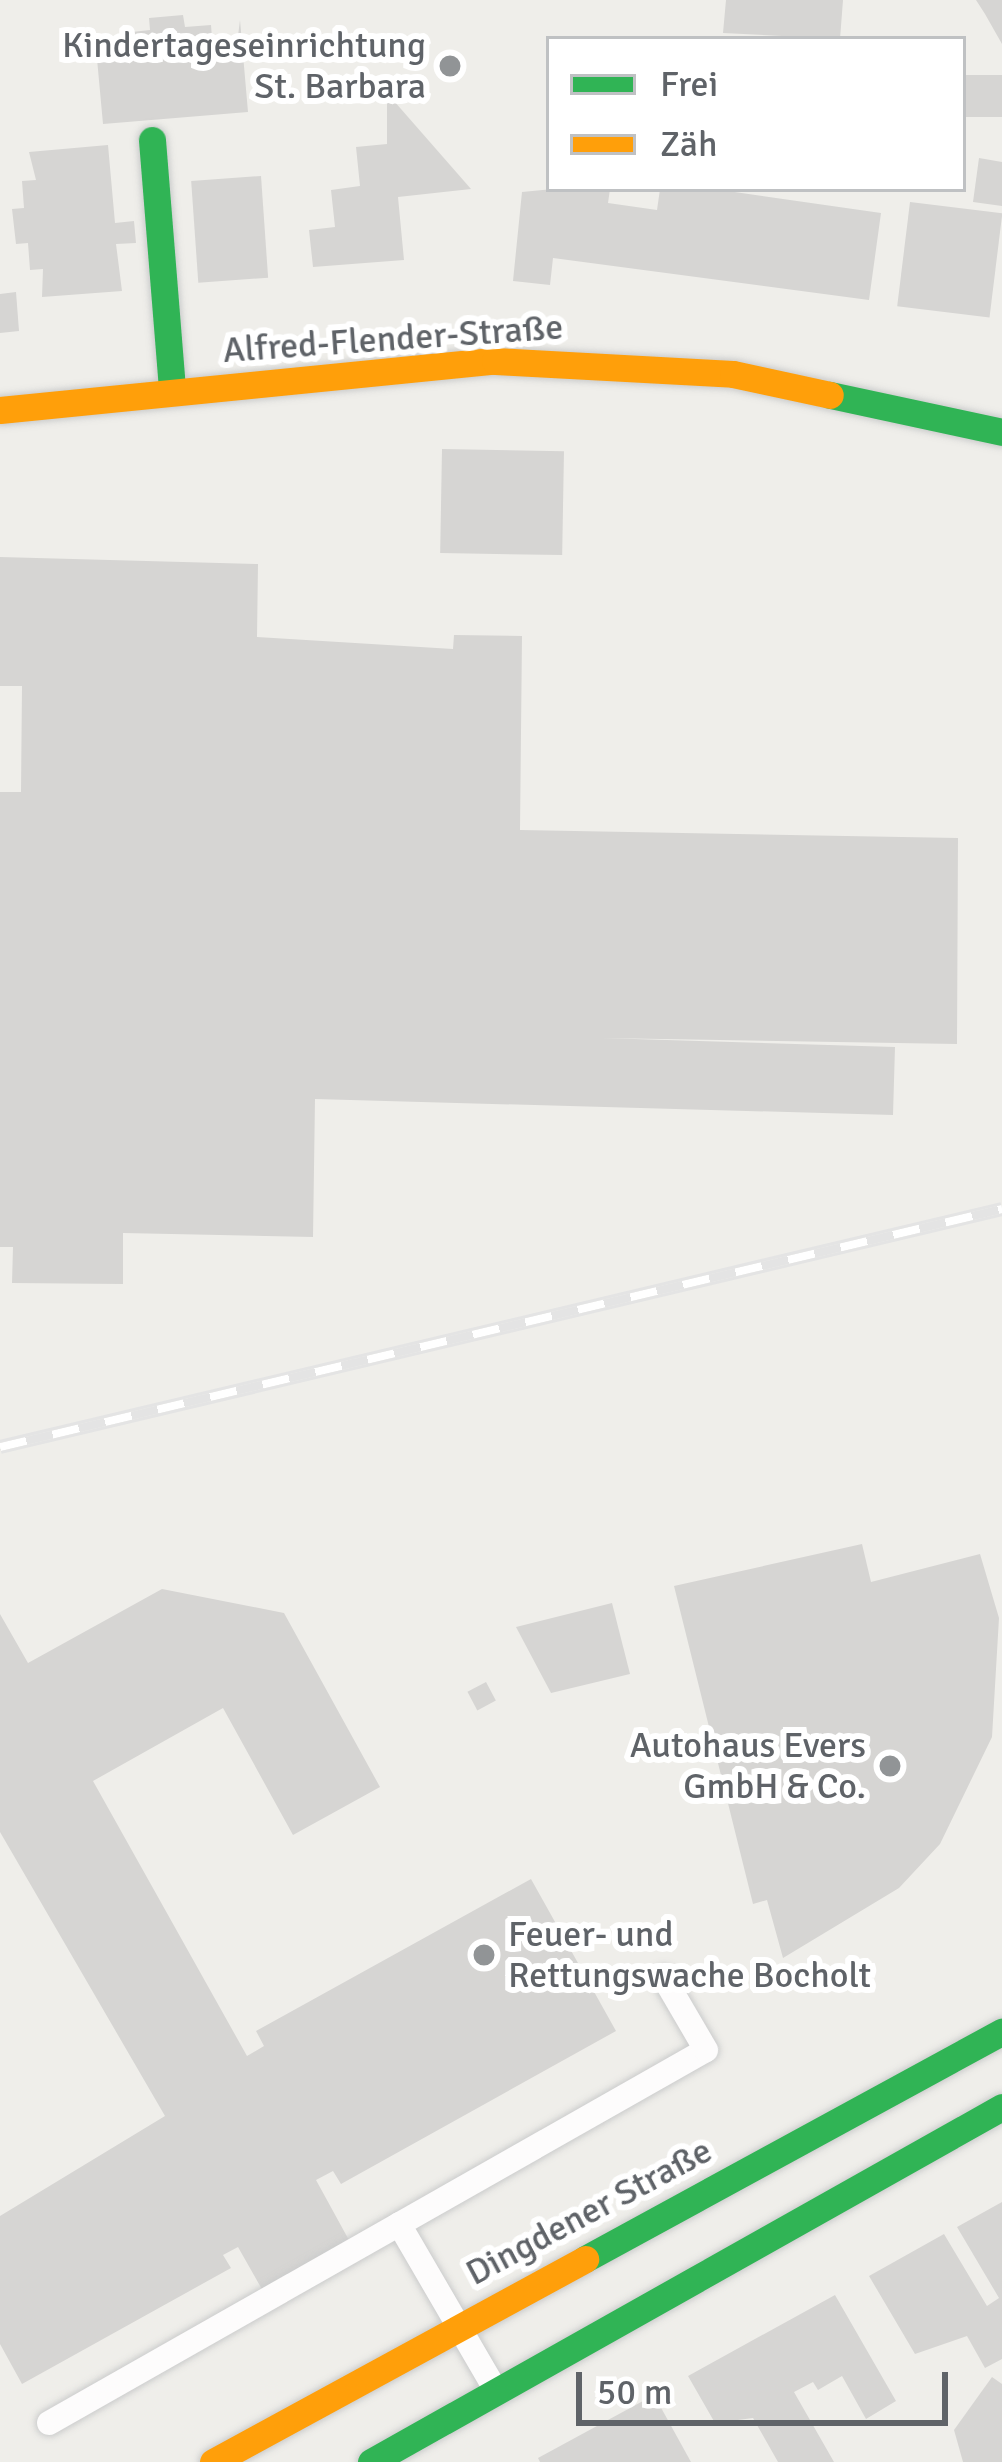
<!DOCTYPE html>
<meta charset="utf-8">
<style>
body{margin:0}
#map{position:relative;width:1002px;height:2462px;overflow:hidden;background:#efeeea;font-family:Signika,sans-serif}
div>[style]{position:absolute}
.building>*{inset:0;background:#d6d5d3;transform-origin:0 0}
.roads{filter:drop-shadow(0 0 3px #cbcccc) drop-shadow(0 0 3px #cbcccc)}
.lane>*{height:24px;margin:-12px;padding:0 12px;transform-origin:12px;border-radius:12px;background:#fdfcfc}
.fast>*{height:27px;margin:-13.5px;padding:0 13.5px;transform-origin:13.5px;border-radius:13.5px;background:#30b455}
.slow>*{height:27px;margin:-13.5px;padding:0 13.5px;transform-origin:13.5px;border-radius:13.5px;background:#ff9f0a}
.rail>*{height:14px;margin-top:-7px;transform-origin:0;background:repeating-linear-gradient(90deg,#fff 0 27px,#e4e4e4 0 54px);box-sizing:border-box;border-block:3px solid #e4e4e4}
.dots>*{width:33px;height:33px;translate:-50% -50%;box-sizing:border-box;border:6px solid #fff;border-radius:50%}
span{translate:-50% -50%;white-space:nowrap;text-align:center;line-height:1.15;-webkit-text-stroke:12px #fff;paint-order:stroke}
.poi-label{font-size:36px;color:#5f6368}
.right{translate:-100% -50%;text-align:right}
.left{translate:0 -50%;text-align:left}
.street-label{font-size:36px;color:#5f6368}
.legend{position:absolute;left:546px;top:36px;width:420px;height:156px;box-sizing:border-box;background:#fff;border:3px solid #bfc1c3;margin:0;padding:15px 21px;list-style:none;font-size:36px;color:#5f6368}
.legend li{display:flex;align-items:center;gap:24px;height:60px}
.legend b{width:60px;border:3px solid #bfc1c3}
.scale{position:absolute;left:576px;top:2372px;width:372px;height:54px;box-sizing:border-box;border:6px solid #5f6368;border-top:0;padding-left:15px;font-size:36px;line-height:42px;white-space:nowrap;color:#5f6368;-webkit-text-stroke:9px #fff;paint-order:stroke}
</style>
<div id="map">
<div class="building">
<div style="clip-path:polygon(726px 0,843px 0,840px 39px,723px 33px)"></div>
<div style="clip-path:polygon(976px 0,1002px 0,1002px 44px,985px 14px)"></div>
<div style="clip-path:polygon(183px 15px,185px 27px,211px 25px,212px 38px,238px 36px,240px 20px,248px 112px,103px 124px,96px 48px,125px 46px,123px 33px,150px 30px,149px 18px)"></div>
<div style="left:1002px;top:75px;width:42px;height:39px;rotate:90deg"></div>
<div style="clip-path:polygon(387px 93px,471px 189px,398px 197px,404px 260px,313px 267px,309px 230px,335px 227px,331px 190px,360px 186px,356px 147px,387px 144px)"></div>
<div style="clip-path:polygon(108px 145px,115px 223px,134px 221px,136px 243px,116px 244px,122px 291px,42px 297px,43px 269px,30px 270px,28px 243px,16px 244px,12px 209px,24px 208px,22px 181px,36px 180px,29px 152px)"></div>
<div style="clip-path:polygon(979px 158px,1002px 162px,1002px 206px,973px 202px)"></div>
<div style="left:261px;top:176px;width:102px;height:70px;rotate:86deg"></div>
<div style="clip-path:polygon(553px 189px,610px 189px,608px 203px,657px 210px,660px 189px,714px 189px,881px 213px,869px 300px,553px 258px,550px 285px,513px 281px,522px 192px)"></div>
<div style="left:910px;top:202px;width:93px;height:105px;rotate:7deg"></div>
<div style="clip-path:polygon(16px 292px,19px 331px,0 333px,0 294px)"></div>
<div style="left:442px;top:449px;width:122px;height:104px;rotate:1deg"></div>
<div style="clip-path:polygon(0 557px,258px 564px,257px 637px,453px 649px,454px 635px,522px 636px,520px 830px,958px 838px,957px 1044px,602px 1038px,895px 1047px,893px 1115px,315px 1099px,313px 1237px,123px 1233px,123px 1284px,12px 1283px,13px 1247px,0 1247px,0 792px,21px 792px,22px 686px,0 686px)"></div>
<div style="clip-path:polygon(862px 1544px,871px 1582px,980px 1554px,999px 1618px,992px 1737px,940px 1844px,899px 1888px,783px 1958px,767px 1900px,753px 1904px,674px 1586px)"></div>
<div style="clip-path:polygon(162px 1589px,284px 1613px,380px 1787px,293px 1835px,223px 1708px,93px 1781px,247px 2056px,264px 2046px,256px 2031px,531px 1879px,616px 2031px,341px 2184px,333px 2171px,316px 2180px,350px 2242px,263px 2291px,238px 2247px,223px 2255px,231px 2268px,22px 2384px,0 2344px,0 2216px,165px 2116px,0 1832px,0 1614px,28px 1663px)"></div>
<div style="clip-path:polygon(612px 1603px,630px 1674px,551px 1693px,516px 1627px)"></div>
<div style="left:486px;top:1682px;width:21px;height:21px;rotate:62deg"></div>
<div style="clip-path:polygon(1002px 2202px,1002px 2359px,985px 2368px,967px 2336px,915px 2354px,869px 2276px,944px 2234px,987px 2306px,999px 2298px,957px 2227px)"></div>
<div style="clip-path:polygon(835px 2295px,896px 2401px,866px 2419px,842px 2376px,818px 2390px,813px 2382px,794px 2392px,834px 2462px,778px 2462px,753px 2418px,715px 2423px,688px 2376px)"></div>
<div style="clip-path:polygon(992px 2377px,1002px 2384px,1002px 2462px,963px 2462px,954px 2430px)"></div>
<div style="clip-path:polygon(654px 2395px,691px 2462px,540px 2462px,538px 2458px)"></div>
</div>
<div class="roads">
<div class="lane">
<div style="left:399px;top:2224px;width:191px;rotate:59.8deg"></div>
<div style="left:49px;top:2423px;width:755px;rotate:-29.58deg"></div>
<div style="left:706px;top:2050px;width:83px;rotate:-120.3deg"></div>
</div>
<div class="fast">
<div style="left:152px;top:140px;width:252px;rotate:85.4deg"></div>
<div style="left:830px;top:395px;width:176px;rotate:12.1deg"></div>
<div style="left:585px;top:2259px;width:475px;rotate:-28.6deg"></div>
<div style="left:371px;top:2462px;width:724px;rotate:-29.36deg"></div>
</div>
<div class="slow">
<div style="left:0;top:410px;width:497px;rotate:-5.7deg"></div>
<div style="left:495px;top:361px;width:238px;rotate:3.1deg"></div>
<div style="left:733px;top:374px;width:99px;rotate:12.2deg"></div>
<div style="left:213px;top:2462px;width:424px;rotate:-28.6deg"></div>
</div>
</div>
<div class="rail">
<div style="left:0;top:1447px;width:1030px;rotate:-13.36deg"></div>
</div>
<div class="dots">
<div style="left:450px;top:66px;background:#919496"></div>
<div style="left:890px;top:1766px;background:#919496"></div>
<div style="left:484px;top:1955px;background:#919496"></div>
</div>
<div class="poi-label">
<span class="right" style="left:426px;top:66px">Kindertageseinrichtung<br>St. Barbara</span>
<span class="right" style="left:866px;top:1766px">Autohaus Evers<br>GmbH &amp; Co.</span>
<span class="left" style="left:508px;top:1955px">Feuer- und<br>Rettungswache Bocholt</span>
</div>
<div class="street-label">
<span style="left:393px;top:339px;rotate:-4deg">Alfred-Flender-Straße</span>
<span style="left:589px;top:2212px;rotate:-28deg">Dingdener Straße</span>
</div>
<ul class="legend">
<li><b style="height:15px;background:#30b455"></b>Frei</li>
<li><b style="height:15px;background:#ff9f0a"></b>Zäh</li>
</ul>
<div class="scale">50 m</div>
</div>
